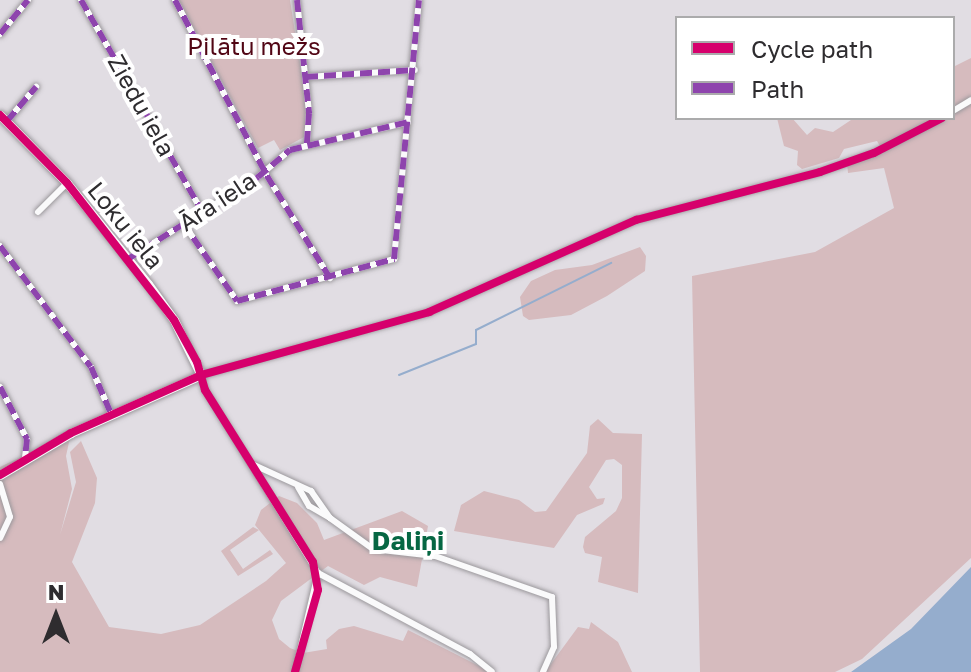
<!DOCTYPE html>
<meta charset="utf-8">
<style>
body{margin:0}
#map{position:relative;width:971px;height:672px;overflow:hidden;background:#e1dde3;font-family:"Golos Text",sans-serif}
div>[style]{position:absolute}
.green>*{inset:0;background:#d6bbbe}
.water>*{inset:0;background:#95adcd}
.stream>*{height:2px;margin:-1px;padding:0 1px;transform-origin:1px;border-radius:1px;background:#95adcd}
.roads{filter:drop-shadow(0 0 2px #9b989c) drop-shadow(0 0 2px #9b989c)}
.street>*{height:6px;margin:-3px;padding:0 3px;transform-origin:3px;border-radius:3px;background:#fafafb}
.secondary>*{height:9px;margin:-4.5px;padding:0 4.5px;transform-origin:4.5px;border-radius:4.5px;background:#fafafb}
.quiet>*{height:6px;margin-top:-3px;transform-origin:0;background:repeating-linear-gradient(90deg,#8e44ad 0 12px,transparent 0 18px)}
.cycleway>*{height:8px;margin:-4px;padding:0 4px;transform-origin:4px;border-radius:4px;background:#d6006c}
span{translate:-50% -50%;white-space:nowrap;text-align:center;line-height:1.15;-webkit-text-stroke:8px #fff;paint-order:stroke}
.park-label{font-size:24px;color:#510514}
.street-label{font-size:24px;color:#2e2c2f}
.neighbourhood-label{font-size:26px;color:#066743;font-weight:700}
.legend{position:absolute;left:675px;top:16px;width:280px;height:104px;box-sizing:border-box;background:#fff;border:2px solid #ababac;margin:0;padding:10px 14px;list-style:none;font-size:24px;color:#2e2c2f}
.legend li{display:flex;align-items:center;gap:16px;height:40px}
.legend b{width:40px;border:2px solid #ababac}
.north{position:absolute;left:16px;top:576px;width:80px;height:80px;-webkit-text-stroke:6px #fff;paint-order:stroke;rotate:0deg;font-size:22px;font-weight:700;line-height:32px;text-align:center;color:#2e2c2f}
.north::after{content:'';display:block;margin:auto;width:28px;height:36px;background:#2e2c2f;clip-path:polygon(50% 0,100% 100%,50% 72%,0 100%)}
</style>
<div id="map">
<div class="green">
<div style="clip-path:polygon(178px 0,290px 0,308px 115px,306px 136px,280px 150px,274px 140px,258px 148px)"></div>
<div style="clip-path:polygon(971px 58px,971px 558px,862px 659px,835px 672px,700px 672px,692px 276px,815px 252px,894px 208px,884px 168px,848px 173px,847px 163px,884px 153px,877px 141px,844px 149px,839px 158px,802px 169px,797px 165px,798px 151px,784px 146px,777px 118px,792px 118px,807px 135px,815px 128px,833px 132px,854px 118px,953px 118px,953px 67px)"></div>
<div style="clip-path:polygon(640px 247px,646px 256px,645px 271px,607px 296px,571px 315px,529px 320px,523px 316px,520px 297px,531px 281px,555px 270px,592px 265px)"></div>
<div style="clip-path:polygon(598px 419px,613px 433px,642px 434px,638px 593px,598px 582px,602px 557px,585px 553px,583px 547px,585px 537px,616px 511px,622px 498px,622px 465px,614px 459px,606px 460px,589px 487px,597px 499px,605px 498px,603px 504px,577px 515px,554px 548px,454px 531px,461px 505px,484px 491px,519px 500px,535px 512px,546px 511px,587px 453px,590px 426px)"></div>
<div style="clip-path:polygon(71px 433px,66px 456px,72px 489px,60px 535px,76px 482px,70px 452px,81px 441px,97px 478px,95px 503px,72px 562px,109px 627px,161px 634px,200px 625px,266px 581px,286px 563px,255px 525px,261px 510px,279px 496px,297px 503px,317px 523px,324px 540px,402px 511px,428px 526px,417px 587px,380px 577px,364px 585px,328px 566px,281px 601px,272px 620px,279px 639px,290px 648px,303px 653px,327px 649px,326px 640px,339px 629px,354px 626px,403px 641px,408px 630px,491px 672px,0 672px,0 467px)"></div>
<div style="clip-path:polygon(253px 527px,259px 530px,230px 550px,243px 569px,270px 550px,273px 554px,238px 576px,221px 551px)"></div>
<div style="clip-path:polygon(591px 622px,618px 642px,632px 672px,545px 672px,578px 627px,589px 629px)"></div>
</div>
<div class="water">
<div style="clip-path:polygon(971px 567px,971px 672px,851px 672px,911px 629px)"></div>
</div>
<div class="stream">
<div style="left:399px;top:375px;width:83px;rotate:-21.9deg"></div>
<div style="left:476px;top:344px;width:14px;rotate:-90deg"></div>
<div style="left:476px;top:330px;width:151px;rotate:-26.4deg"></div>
</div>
<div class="roads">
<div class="street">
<div style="left:81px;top:0;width:243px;rotate:60.2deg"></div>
<div style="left:175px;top:0;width:199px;rotate:62.4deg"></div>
<div style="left:267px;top:176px;width:120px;rotate:58.3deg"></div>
<div style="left:297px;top:0;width:114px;rotate:83.9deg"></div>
<div style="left:309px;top:113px;width:32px;rotate:94deg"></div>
<div style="left:0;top:34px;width:44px;rotate:-50.5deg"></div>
<div style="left:306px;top:77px;width:109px;rotate:-3.7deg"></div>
<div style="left:953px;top:111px;width:21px;rotate:-31deg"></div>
<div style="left:7px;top:121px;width:45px;rotate:-49.5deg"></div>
<div style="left:38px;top:212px;width:41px;rotate:-45deg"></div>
<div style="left:183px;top:223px;width:95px;rotate:55.3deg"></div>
<div style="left:237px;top:301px;width:163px;rotate:-15deg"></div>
<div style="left:394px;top:259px;width:260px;rotate:-84.5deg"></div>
<div style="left:0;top:246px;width:151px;rotate:53.1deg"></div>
<div style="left:91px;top:367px;width:53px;rotate:66.8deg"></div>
<div style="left:128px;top:259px;width:154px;rotate:-32.2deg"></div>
<div style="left:258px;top:177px;width:42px;rotate:-40.2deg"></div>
<div style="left:290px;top:150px;width:121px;rotate:-13.3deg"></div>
<div style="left:0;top:387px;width:59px;rotate:62.6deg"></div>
<div style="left:27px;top:439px;width:18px;rotate:96deg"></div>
<div style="left:254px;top:465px;width:63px;rotate:24.5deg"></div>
<div style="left:311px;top:491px;width:33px;rotate:55deg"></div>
<div style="left:330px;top:518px;width:24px;rotate:-150deg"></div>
<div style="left:309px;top:506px;width:22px;rotate:-120deg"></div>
<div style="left:0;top:484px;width:34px;rotate:73deg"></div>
<div style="left:10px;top:517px;width:23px;rotate:115deg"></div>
<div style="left:330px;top:518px;width:53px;rotate:35.8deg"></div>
<div style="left:373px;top:549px;width:62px;rotate:6.4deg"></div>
<div style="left:435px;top:556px;width:124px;rotate:19.3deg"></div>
<div style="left:552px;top:597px;width:50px;rotate:87.7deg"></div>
<div style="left:554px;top:647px;width:27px;rotate:114deg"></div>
<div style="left:318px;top:573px;width:172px;rotate:28.1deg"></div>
<div style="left:470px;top:654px;width:28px;rotate:39deg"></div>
<div style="left:295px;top:672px;width:102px;rotate:-76.9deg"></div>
<div style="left:318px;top:573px;width:215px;rotate:-121.7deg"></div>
<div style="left:205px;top:390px;width:16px;rotate:-105deg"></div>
<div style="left:201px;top:375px;width:237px;rotate:-15.4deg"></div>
<div style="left:429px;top:312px;width:227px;rotate:-24deg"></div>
<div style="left:636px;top:220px;width:190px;rotate:-14.6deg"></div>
<div style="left:820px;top:172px;width:57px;rotate:-19.4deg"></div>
<div style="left:874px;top:153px;width:76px;rotate:-27.2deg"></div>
</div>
<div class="secondary">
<div style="left:0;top:115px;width:95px;rotate:45.4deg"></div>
<div style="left:67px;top:183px;width:129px;rotate:51.3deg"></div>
<div style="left:148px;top:284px;width:44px;rotate:54.2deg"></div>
<div style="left:174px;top:320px;width:61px;rotate:63.9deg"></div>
<div style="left:201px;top:375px;width:142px;rotate:156deg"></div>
<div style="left:71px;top:433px;width:82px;rotate:149.4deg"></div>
</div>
</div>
<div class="quiet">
<div style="left:81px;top:0;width:243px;rotate:60.2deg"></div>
<div style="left:175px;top:0;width:199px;rotate:62.4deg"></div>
<div style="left:267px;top:176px;width:120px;rotate:58.3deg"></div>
<div style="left:297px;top:0;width:114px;rotate:83.9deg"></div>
<div style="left:309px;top:113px;width:32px;rotate:94deg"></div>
<div style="left:0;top:34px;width:44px;rotate:-50.5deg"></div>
<div style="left:306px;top:77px;width:109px;rotate:-3.7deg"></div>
<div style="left:7px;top:121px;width:45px;rotate:-49.5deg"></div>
<div style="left:183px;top:223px;width:95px;rotate:55.3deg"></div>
<div style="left:237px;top:301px;width:163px;rotate:-15deg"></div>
<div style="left:394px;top:259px;width:260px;rotate:-84.5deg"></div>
<div style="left:0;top:246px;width:151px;rotate:53.1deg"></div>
<div style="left:91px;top:367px;width:53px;rotate:66.8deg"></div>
<div style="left:128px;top:259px;width:154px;rotate:-32.2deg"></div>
<div style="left:258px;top:177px;width:42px;rotate:-40.2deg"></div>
<div style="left:290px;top:150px;width:121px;rotate:-13.3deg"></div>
<div style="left:0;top:387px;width:59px;rotate:62.6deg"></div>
<div style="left:27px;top:439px;width:18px;rotate:96deg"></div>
</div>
<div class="cycleway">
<div style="left:0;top:115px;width:95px;rotate:45.4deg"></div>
<div style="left:67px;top:183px;width:174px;rotate:52deg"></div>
<div style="left:174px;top:320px;width:48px;rotate:61.3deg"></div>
<div style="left:197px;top:362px;width:29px;rotate:74deg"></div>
<div style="left:205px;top:390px;width:203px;rotate:57.9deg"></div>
<div style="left:313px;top:562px;width:28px;rotate:80deg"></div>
<div style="left:318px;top:590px;width:85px;rotate:105.7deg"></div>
<div style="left:0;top:475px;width:82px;rotate:-30.6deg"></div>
<div style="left:71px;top:433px;width:142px;rotate:-24deg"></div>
<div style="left:201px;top:375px;width:237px;rotate:-15.4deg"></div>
<div style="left:429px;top:312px;width:227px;rotate:-24deg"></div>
<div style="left:636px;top:220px;width:190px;rotate:-14.6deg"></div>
<div style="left:820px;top:172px;width:57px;rotate:-19.4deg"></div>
<div style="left:874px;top:153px;width:76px;rotate:-27.2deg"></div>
</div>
<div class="park-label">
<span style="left:254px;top:46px">Pilātu mežs</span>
</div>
<div class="street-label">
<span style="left:142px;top:105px;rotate:61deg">Ziedu iela</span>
<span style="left:217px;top:201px;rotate:-33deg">Āra iela</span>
<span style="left:126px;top:225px;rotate:51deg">Loku iela</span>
</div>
<div class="neighbourhood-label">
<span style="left:408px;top:541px">Daliņi</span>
</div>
<ul class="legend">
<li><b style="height:10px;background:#d6006c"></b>Cycle path</li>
<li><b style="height:10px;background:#8e44ad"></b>Path</li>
</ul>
<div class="north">N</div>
</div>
